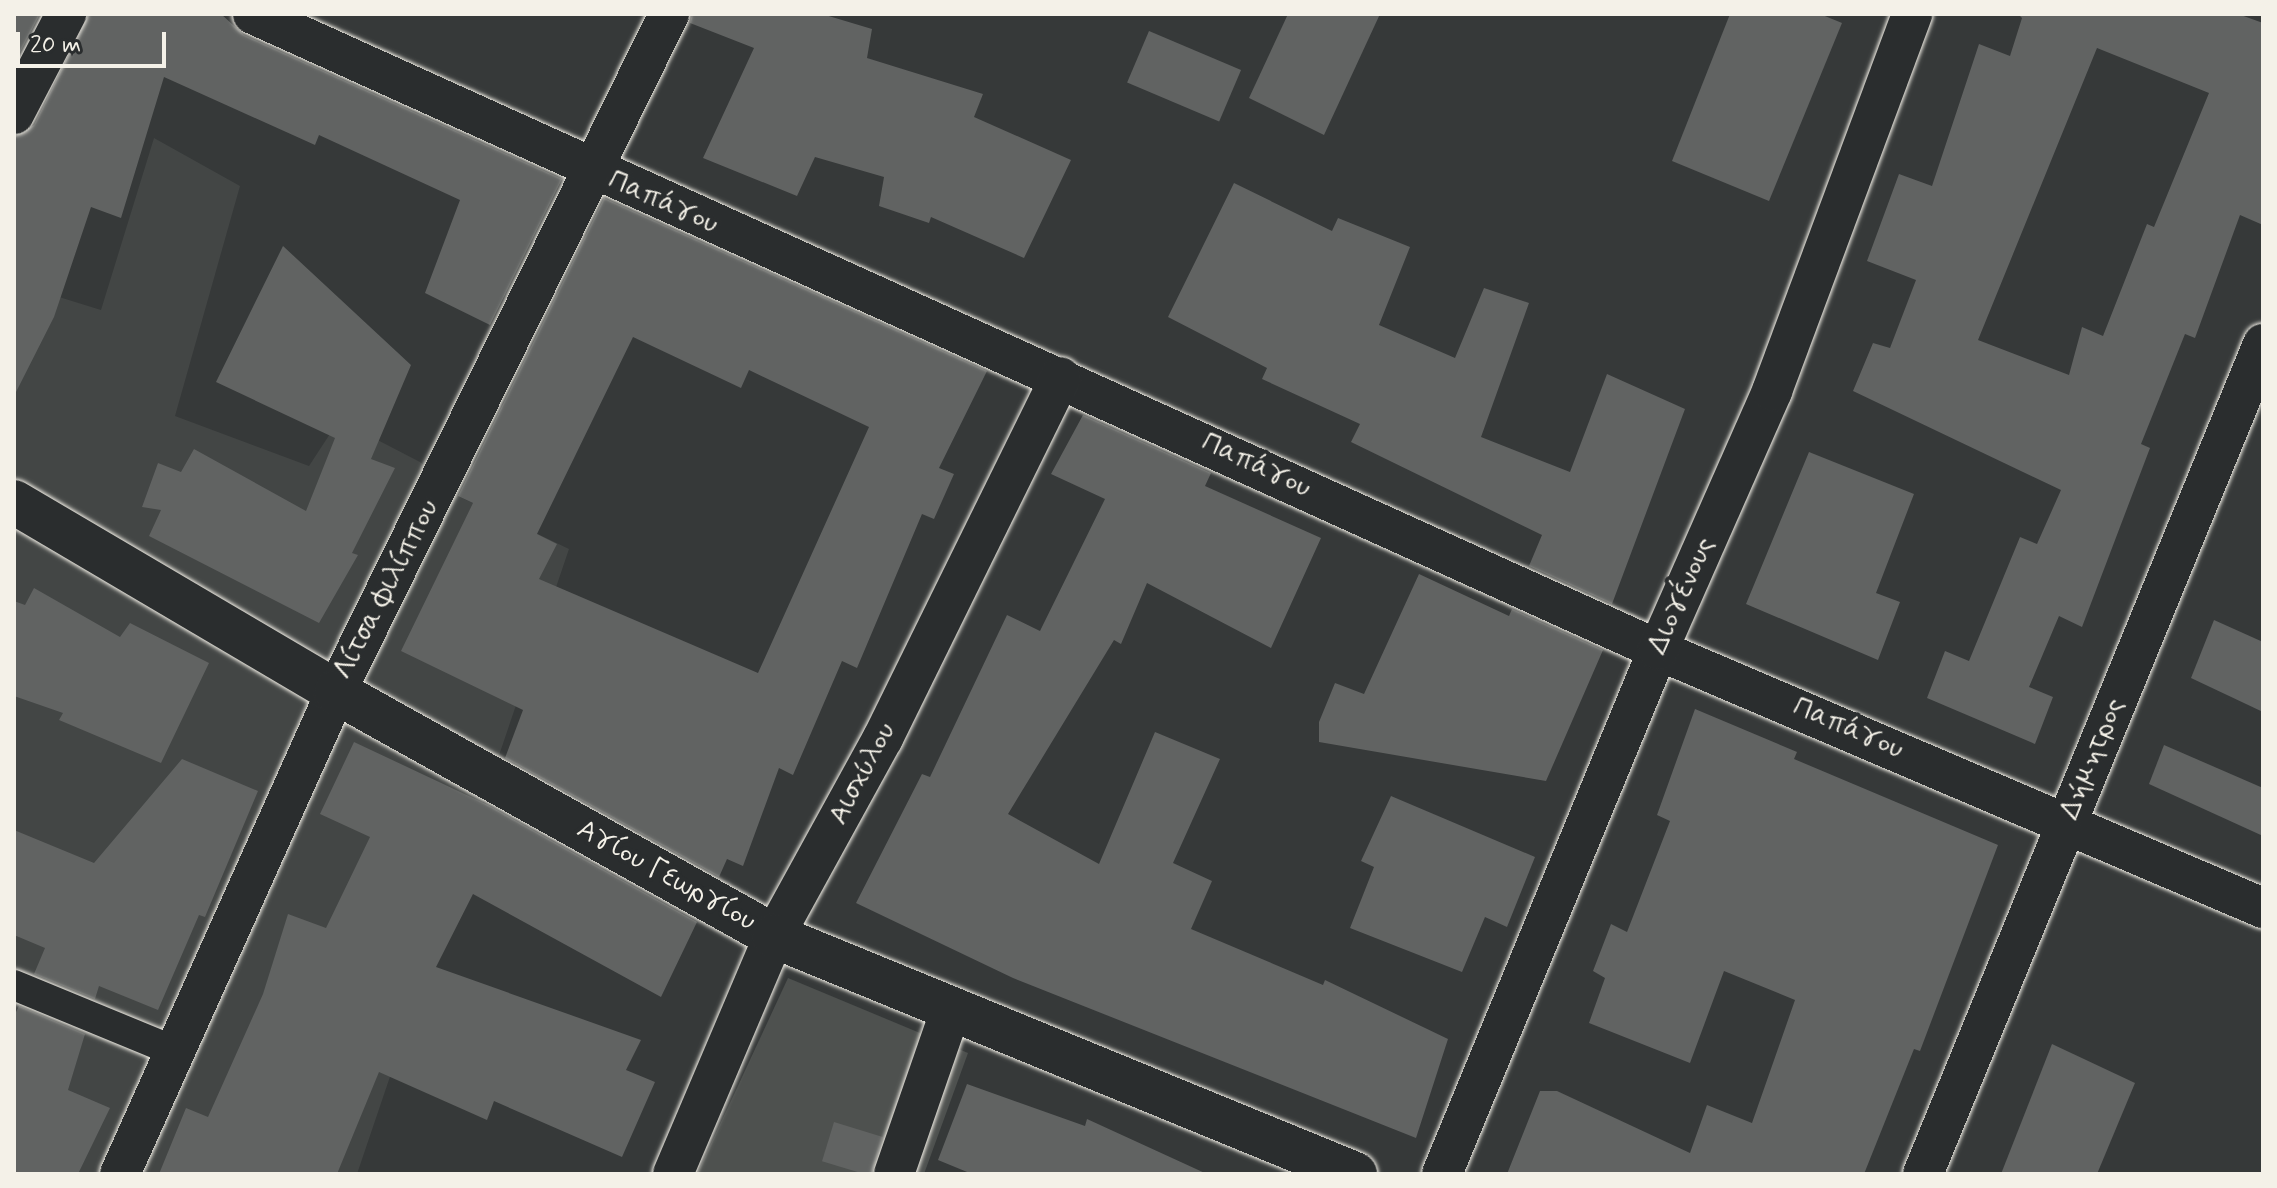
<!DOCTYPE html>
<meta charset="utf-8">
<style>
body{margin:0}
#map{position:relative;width:2277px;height:1188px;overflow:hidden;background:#363939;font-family:Mynerve,sans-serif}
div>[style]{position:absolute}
.built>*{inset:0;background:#434645}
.green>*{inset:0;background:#4e514f}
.building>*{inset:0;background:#616362;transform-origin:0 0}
.roads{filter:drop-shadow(0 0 2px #f4f1e8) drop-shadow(0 0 2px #f4f1e8)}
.pedestrian>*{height:30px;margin:-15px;padding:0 15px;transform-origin:15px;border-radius:15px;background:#2a2d2e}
.minor>*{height:40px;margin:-20px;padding:0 20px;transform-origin:20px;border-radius:20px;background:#2a2d2e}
.tertiary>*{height:44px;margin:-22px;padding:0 22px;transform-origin:22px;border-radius:22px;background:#2a2d2e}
span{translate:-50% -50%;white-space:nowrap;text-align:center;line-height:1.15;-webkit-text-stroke:8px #2a2d2e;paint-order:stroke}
.street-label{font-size:28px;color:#f4f1e8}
.frame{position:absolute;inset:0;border:16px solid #f4f1e8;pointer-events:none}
.scale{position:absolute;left:16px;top:32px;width:150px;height:36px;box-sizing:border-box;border:4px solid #f4f1e8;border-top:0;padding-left:10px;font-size:24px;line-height:28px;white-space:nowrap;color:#f4f1e8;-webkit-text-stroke:6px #2a2d2e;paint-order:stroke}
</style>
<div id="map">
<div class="built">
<div style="clip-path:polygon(154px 138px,240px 186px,175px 416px,309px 466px,339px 420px,420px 462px,458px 496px,569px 549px,357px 1174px,14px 1174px,14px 283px,101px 310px)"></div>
</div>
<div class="green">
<div style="clip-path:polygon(788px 978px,968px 1053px,924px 1174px,697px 1174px)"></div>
</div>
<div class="building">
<div style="clip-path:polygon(14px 14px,40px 14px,14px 64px)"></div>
<div style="clip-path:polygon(89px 14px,221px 14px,244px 35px,562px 179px,490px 325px,425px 293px,460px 200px,319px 135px,315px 145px,164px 77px,121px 218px,91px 207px,54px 317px,14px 396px,14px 137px,34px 125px)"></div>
<div style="clip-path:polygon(692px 14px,822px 14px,872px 29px,867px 58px,983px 94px,974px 117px,1071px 160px,1024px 258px,931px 217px,929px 223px,879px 206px,884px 177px,815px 157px,797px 196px,703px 158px,754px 48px,690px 23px)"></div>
<div style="clip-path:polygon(1288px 14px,1380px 14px,1324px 135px,1249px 98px)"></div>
<div style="clip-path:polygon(1730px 14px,1820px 14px,1842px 23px,1769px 201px,1672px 161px)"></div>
<div style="clip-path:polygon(evenodd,2018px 14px,2238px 14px,2263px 23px,2263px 225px,2240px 215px,2195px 338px,2185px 334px,2141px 444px,2150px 448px,2082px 627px,2059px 616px,2029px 687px,2053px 697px,2035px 744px,1927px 698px,1945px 651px,1969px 661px,2020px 537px,2037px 544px,2061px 490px,1853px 391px,1873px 343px,1890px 348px,1916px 280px,1867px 261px,1899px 174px,1932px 186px,1979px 44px,2010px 56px,2022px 18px,2018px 14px,2097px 48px,2209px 93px,2154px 227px,2147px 224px,2103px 336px,2082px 327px,2069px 375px,1978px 340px,2097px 48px)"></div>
<div style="left:1149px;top:31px;width:100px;height:56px;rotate:23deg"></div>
<div style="clip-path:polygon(1234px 183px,1332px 231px,1338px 218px,1410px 247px,1379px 325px,1455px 358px,1484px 288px,1529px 303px,1481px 437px,1570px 472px,1607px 374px,1685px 409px,1612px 604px,1529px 566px,1542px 535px,1351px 442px,1360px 424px,1262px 379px,1267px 368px,1168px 317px)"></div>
<div style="clip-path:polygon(evenodd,604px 198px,987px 371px,939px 468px,954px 474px,934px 519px,922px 514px,857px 668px,842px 661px,793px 775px,779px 768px,743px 866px,727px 859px,719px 877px,505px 758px,523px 710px,401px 651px,473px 503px,458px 496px,604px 198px,633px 337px,741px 388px,749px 370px,869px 427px,758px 673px,539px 579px,557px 544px,537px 534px,633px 337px)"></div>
<div style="clip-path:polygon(283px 246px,411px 365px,371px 459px,395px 468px,352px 553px,358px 555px,319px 623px,149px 536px,161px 510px,142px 507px,158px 463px,181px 472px,194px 449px,306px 511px,335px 438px,216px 382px)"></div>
<div style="clip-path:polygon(1083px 415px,1211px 473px,1205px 486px,1321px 538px,1271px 648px,1147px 583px,1121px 644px,1114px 640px,1008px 814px,1099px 864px,1155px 732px,1220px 759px,1173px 863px,1212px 881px,1191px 929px,1323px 985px,1325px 980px,1448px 1039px,1416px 1138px,1013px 978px,856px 903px,922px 774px,930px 777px,1007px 615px,1040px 631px,1105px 499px,1051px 474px)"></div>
<div style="clip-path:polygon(1809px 452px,1914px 494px,1876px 593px,1900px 602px,1878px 660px,1746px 604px)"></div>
<div style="clip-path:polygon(1419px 574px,1509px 616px,1512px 609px,1603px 650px,1546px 781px,1319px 742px,1319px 722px,1335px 683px,1364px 694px)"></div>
<div style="clip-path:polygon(34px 588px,120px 637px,130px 623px,209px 663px,161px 763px,59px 720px,63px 713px,14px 696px,14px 601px,25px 605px)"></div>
<div style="clip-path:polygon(2214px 620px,2263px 642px,2263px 712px,2191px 678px)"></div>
<div style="clip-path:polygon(1695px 709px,1797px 752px,1794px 759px,1998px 845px,1920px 1051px,1914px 1049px,1864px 1174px,1507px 1174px,1540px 1091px,1557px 1091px,1690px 1153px,1707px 1105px,1752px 1123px,1795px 1000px,1724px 971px,1690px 1063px,1589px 1023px,1605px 978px,1593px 971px,1611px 924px,1627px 932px,1670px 821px,1657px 815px)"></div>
<div style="clip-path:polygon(354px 742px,488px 805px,697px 922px,661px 997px,473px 894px,436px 967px,641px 1040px,626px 1070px,655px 1082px,622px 1157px,494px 1101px,487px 1120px,379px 1072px,337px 1174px,159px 1174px,186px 1108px,208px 1117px,263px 994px,288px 914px,326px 928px,370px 837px,320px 814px)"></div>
<div style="clip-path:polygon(2164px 745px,2263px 788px,2263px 836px,2149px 784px)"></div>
<div style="clip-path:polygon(182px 759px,258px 791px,205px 917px,199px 915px,158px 1010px,99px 986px,95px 999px,34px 974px,45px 948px,14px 935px,14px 830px,94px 863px)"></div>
<div style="clip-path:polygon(1391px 796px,1535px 857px,1507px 927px,1485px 917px,1462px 972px,1350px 928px,1374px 867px,1361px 861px)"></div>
<div style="clip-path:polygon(19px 1006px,85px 1034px,68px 1090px,110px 1108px,78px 1174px,14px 1174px,14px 1016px)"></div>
<div style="clip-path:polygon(2052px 1044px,2135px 1083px,2097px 1174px,2001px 1174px)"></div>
<div style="clip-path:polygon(967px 1084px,1085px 1126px,1087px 1119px,1207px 1174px,972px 1174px,938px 1160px)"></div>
<div style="left:834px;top:1122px;width:51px;height:41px;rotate:17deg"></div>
</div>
<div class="roads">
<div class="pedestrian">
<div style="left:14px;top:985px;width:171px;rotate:22.4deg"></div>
</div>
<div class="minor">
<div style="left:253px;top:14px;width:1542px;rotate:24.35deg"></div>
<div style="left:1658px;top:650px;width:658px;rotate:23.1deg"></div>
<div style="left:14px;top:114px;width:113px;rotate:-62.5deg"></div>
<div style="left:120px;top:1174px;width:528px;rotate:-65.86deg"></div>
<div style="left:336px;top:692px;width:755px;rotate:-63.84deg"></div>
<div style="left:673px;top:1174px;width:259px;rotate:-67deg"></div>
<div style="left:774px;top:936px;width:226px;rotate:-61.2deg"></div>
<div style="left:883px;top:738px;width:402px;rotate:-63.8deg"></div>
<div style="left:894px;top:1174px;width:175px;rotate:-70.9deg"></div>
<div style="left:1442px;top:1174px;width:567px;rotate:-67.6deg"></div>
<div style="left:1658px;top:650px;width:283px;rotate:-66.2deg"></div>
<div style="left:1772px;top:391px;width:402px;rotate:-69.6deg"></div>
<div style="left:1923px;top:1174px;width:897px;rotate:-67.72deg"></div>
</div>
<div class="tertiary">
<div style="left:14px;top:502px;width:374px;rotate:30.5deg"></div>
<div style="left:336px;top:692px;width:501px;rotate:29.12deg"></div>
<div style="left:774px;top:936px;width:628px;rotate:22.28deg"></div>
</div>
</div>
<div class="street-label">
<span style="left:663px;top:203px;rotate:24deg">Παπάγου</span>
<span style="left:1256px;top:466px;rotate:25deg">Παπάγου</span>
<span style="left:387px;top:590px;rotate:-63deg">Λίτσα Φιλίππου</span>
<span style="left:1682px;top:596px;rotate:-66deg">Διογένους</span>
<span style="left:1848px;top:729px;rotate:23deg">Παπάγου</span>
<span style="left:2093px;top:759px;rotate:-68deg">Δήμητρος</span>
<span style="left:863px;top:774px;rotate:-62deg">Αισχύλου</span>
<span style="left:666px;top:876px;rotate:29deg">Αγίου Γεωργίου</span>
</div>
<div class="frame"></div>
<div class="scale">20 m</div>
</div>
